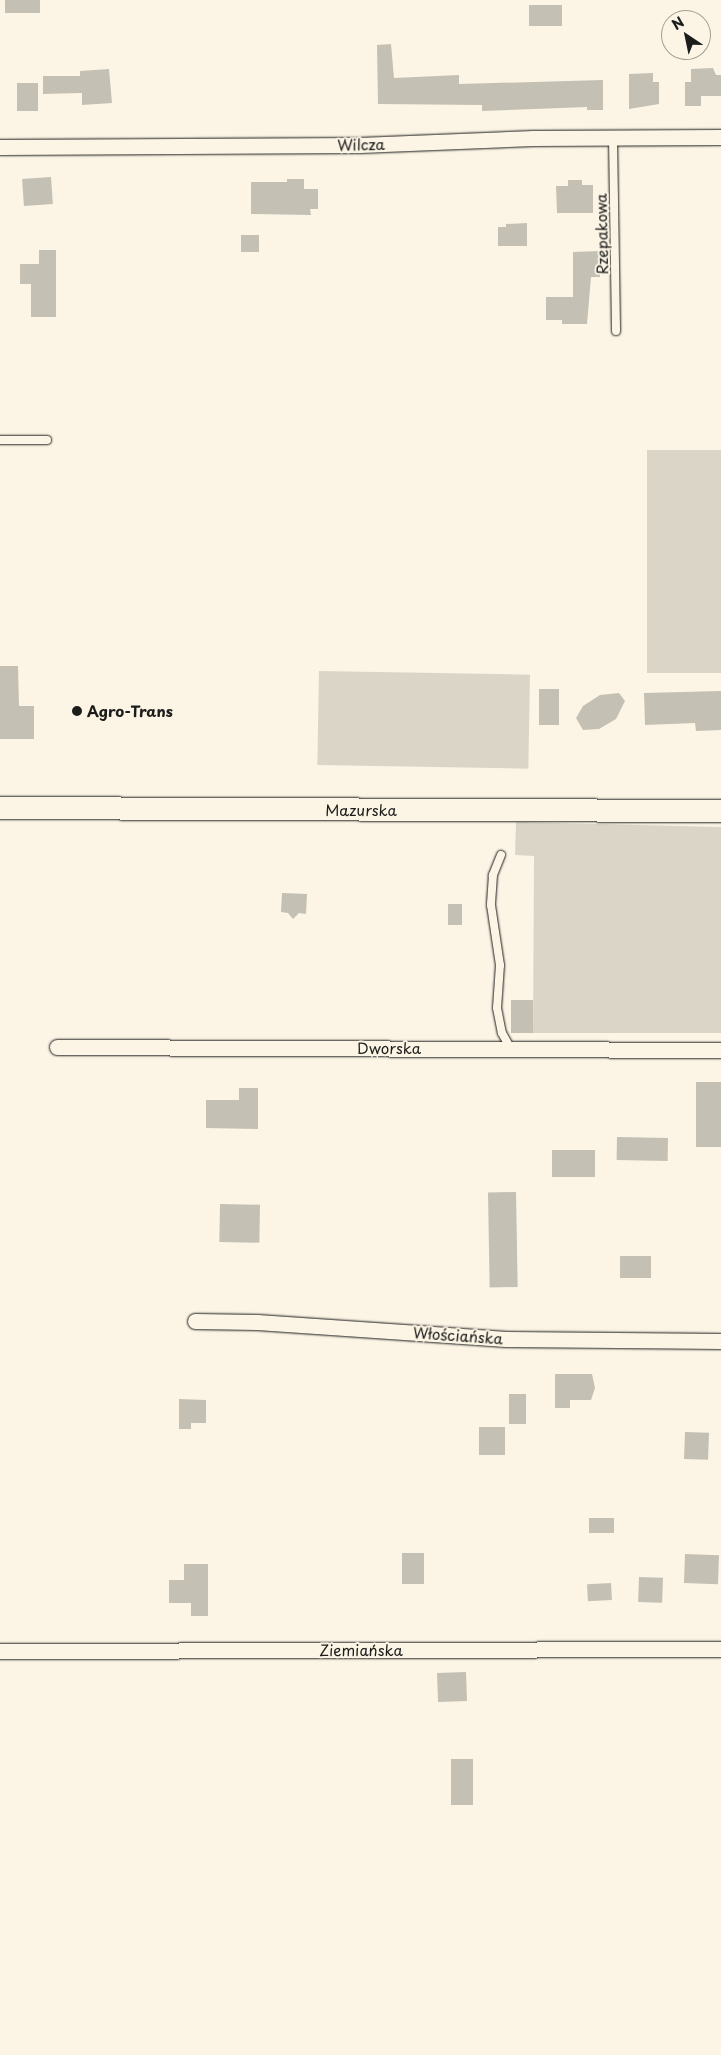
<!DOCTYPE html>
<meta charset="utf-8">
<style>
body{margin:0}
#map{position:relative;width:721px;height:2055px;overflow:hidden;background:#fcf5e5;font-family:"Playpen Sans",sans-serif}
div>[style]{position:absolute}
.green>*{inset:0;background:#dbd5c8;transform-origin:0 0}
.building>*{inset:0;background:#c4c0b3;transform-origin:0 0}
.roads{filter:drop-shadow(0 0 1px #1c1c1c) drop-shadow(0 0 1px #1c1c1c)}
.service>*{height:8px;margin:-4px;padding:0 4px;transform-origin:4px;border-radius:4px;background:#fcf5e5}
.minor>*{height:15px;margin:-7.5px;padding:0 7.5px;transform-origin:7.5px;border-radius:7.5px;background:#fcf5e5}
.secondary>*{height:22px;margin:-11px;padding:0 11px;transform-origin:11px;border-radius:11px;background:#fcf5e5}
.dots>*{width:14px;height:14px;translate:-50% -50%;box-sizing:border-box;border:2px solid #fcf5e5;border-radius:50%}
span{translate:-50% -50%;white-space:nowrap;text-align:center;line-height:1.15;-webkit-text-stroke:4px #fcf5e5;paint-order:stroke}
.street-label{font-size:15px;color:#1c1c1c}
.poi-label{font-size:15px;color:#1c1c1c;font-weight:700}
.left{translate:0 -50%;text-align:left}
.north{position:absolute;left:661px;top:10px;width:50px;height:50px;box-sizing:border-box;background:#fcf5e5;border:1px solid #a29e95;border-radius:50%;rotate:326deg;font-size:14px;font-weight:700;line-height:20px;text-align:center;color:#1c1c1c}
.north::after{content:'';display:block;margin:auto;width:18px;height:22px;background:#1c1c1c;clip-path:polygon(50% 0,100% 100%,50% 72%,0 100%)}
</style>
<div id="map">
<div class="green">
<div style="left:647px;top:450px;width:74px;height:223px"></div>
<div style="left:319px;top:671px;width:211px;height:94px;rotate:1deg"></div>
<div style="clip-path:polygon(516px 822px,721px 827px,721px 1033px,533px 1033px,534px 856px,515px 855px)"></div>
</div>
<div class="building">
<div style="left:5px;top:0;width:35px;height:13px"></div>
<div style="left:562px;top:5px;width:21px;height:33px;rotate:90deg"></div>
<div style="clip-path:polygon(391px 44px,394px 78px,459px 75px,459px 84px,603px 80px,603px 110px,587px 110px,587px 107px,482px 111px,482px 105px,378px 104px,377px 45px)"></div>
<div style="clip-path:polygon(713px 68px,716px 75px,721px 75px,721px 96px,701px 96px,701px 106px,685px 106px,685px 82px,691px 82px,691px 69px)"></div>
<div style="clip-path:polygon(109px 69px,112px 103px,82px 105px,82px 93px,43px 94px,43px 76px,80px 76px,80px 71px)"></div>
<div style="clip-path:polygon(653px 73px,653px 82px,659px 82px,659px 104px,629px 109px,629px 74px)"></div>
<div style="left:17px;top:83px;width:21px;height:28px"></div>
<div style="left:51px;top:177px;width:27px;height:29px;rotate:86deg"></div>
<div style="clip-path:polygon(287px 179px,304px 179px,304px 189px,318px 189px,318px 209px,310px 209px,311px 215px,251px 214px,251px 182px,287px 182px)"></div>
<div style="clip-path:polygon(568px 180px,582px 180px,582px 185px,593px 185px,593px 213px,557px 213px,556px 186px,568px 186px)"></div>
<div style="clip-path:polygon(527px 223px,527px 246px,498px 246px,498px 227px,506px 227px,506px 224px)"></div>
<div style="left:241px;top:235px;width:18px;height:17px"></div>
<div style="clip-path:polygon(39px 250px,56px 250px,56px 317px,31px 317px,31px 284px,20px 284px,20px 264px,39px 264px)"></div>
<div style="clip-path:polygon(600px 251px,600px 277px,591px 277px,587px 324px,562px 324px,562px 320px,546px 320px,546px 297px,573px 297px,573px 252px)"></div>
<div style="clip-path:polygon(0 666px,18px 666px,19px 706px,34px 706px,34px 739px,0 739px)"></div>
<div style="left:539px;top:689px;width:20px;height:36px"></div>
<div style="clip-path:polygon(721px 691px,721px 730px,696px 731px,695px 723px,645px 725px,644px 693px)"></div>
<div style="clip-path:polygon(619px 693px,625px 701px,616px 719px,599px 729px,583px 730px,576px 718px,583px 706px,600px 695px)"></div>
<div style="clip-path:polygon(282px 893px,307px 894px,306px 914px,299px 913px,293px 919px,288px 913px,281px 912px)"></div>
<div style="left:448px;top:904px;width:14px;height:21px"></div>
<div style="left:511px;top:1000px;width:22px;height:33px"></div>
<div style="left:696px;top:1082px;width:25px;height:65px"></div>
<div style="clip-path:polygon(239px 1088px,258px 1088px,258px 1129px,206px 1128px,206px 1100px,239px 1100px)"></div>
<div style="left:617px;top:1137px;width:51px;height:23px;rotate:1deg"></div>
<div style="left:552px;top:1150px;width:43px;height:27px"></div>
<div style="left:516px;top:1192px;width:95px;height:28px;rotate:89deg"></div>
<div style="left:220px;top:1204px;width:40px;height:38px;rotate:1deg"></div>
<div style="left:620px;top:1256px;width:31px;height:22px"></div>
<div style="clip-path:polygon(555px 1374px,592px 1374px,595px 1388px,591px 1400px,570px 1400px,570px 1408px,555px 1408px)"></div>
<div style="left:509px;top:1394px;width:17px;height:30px"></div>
<div style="clip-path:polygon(179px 1399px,206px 1400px,206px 1423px,191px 1423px,191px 1429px,179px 1429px)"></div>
<div style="left:479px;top:1427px;width:26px;height:28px"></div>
<div style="left:685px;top:1432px;width:24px;height:27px;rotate:2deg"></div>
<div style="left:589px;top:1518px;width:25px;height:15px"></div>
<div style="left:402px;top:1553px;width:22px;height:31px"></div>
<div style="left:685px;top:1554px;width:34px;height:29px;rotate:2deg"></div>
<div style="clip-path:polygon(184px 1564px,208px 1564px,208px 1616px,191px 1616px,191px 1603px,169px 1603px,169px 1580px,184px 1580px)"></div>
<div style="left:639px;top:1577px;width:24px;height:25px;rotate:2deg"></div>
<div style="left:611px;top:1583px;width:17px;height:24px;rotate:87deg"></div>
<div style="left:466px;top:1672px;width:29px;height:29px;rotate:88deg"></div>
<div style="left:451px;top:1759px;width:22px;height:46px"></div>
</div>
<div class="roads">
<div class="service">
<div style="left:613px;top:138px;width:193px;rotate:89.1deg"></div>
<div style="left:0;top:440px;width:47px"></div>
<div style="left:501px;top:855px;width:22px;rotate:112deg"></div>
<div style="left:493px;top:875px;width:30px;rotate:94deg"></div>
<div style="left:491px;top:905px;width:61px;rotate:81.5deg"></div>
<div style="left:500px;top:965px;width:43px;rotate:94deg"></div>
<div style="left:497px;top:1008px;width:25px;rotate:79deg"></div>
<div style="left:502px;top:1033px;width:18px;rotate:61deg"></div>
</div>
<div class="minor">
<div style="left:0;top:147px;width:359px;rotate:-0.3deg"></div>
<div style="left:359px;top:145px;width:174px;rotate:-2.3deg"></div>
<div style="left:533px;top:138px;width:188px;rotate:-0.3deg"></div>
<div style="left:57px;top:1047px;width:664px;rotate:0.26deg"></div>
<div style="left:195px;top:1321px;width:62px;rotate:0.9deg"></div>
<div style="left:257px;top:1322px;width:250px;rotate:3.9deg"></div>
<div style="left:506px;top:1339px;width:215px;rotate:0.5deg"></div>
<div style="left:0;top:1651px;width:721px;rotate:-0.16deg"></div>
</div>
<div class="secondary">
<div style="left:0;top:808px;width:721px;rotate:0.24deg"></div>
</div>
</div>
<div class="dots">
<div style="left:77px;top:711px;background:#1c1c1c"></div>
</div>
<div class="street-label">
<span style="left:361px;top:144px;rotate:-1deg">Wilcza</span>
<span style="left:601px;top:234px;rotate:-91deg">Rzepakowa</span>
<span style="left:361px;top:810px">Mazurska</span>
<span style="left:389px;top:1048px">Dworska</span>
<span style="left:458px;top:1335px;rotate:4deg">Włościańska</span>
<span style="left:361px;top:1650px">Ziemiańska</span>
</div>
<div class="poi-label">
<span class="left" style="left:87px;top:711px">Agro-Trans</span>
</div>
<div class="north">N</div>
</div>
